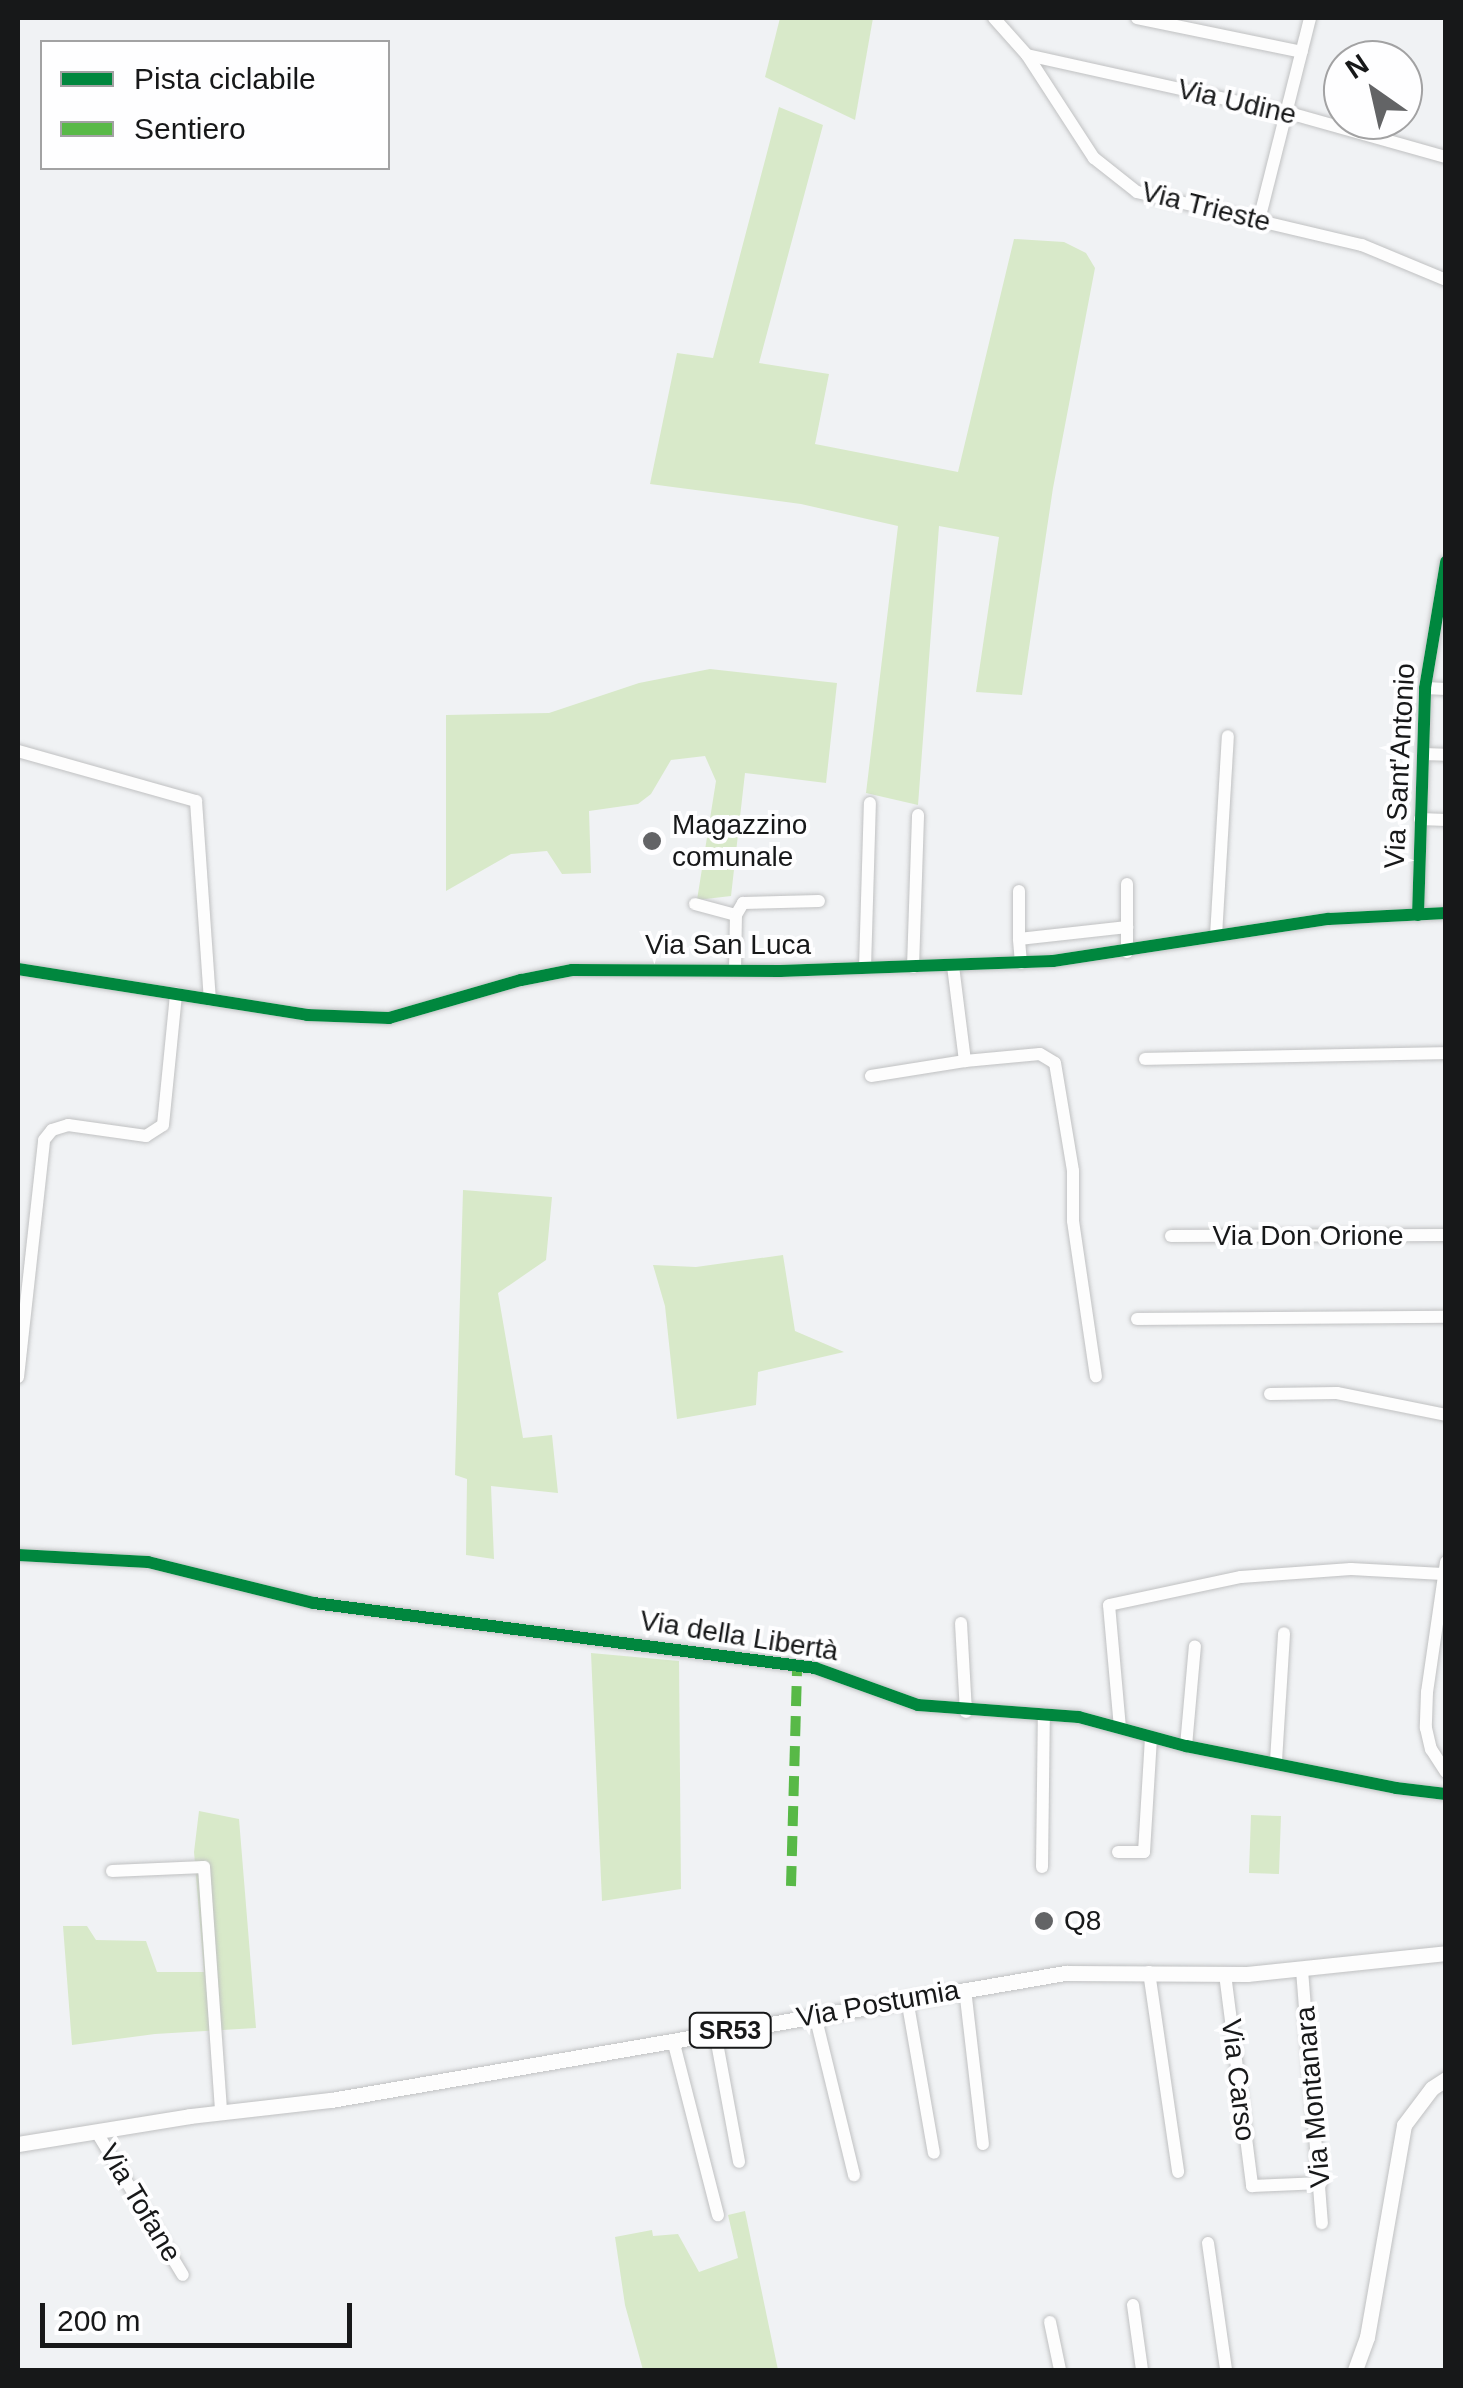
<!DOCTYPE html>
<meta charset="utf-8">
<style>
body{margin:0}
#map{position:relative;width:1463px;height:2388px;overflow:hidden;background:#f0f2f4;font-family:Helvetica,sans-serif}
div>[style]{position:absolute}
.green>*{inset:0;background:#d8e9c9;transform-origin:0 0}
.roads{filter:drop-shadow(0 0 2px #c0c1c2) drop-shadow(0 0 2px #c0c1c2)}
.minor>*{height:12px;margin:-6px;padding:0 6px;transform-origin:6px;border-radius:6px;background:#fdfdfd}
.major>*{height:15px;margin:-7.5px;padding:0 7.5px;transform-origin:7.5px;border-radius:7.5px;background:#fdfdfd}
.quiet>*{height:10px;margin-top:-5px;transform-origin:0;background:repeating-linear-gradient(90deg,#58b947 0 20px,transparent 0 30px)}
.cycleway>*{height:12px;margin:-6px;padding:0 6px;transform-origin:6px;border-radius:6px;background:#00873e}
.dots>*{width:28px;height:28px;translate:-50% -50%;box-sizing:border-box;border:5px solid #fefeff;border-radius:50%}
span{translate:-50% -50%;white-space:nowrap;text-align:center;line-height:1.15;-webkit-text-stroke:8px #fefeff;paint-order:stroke}
.shield-label span{padding:2px 8px;background:#fefeff;border:2px solid;border-radius:8px;-webkit-text-stroke-width:0}
.shield-label{font-size:25px;color:#171819;font-weight:700}
.street-label{font-size:28px;color:#171819}
.poi-label{font-size:28px;color:#171819}
.left{translate:0 -50%;text-align:left}
.frame{position:absolute;inset:0;border:20px solid #171819;pointer-events:none}
.legend{position:absolute;left:40px;top:40px;width:350px;height:130px;box-sizing:border-box;background:#fefeff;border:2px solid #a2a2a3;margin:0;padding:12px 18px;list-style:none;font-size:30px;color:#171819}
.legend li{display:flex;align-items:center;gap:20px;height:50px}
.legend b{width:50px;border:2px solid #a2a2a3}
.north{position:absolute;left:1323px;top:40px;width:100px;height:100px;box-sizing:border-box;background:#fefeff;border:2px solid #a2a2a3;border-radius:50%;rotate:326deg;font-size:28px;font-weight:700;line-height:40px;text-align:center;color:#171819}
.north::after{content:'';display:block;margin:auto;width:35px;height:45px;background:#636466;clip-path:polygon(50% 0,100% 100%,50% 72%,0 100%)}
.scale{position:absolute;left:40px;top:2303px;width:312px;height:45px;box-sizing:border-box;border:5px solid #171819;border-top:0;padding-left:12px;font-size:30px;line-height:35px;white-space:nowrap;color:#171819;-webkit-text-stroke:8px #fefeff;paint-order:stroke}
</style>
<div id="map">
<div class="green">
<div style="clip-path:polygon(780px 18px,873px 18px,855px 120px,765px 77px)"></div>
<div style="clip-path:polygon(779px 107px,823px 125px,759px 363px,829px 374px,815px 444px,958px 472px,1014px 239px,1064px 242px,1086px 253px,1095px 268px,1053px 488px,1022px 695px,976px 692px,999px 537px,939px 526px,918px 805px,866px 793px,898px 526px,801px 504px,650px 484px,677px 353px,713px 358px)"></div>
<div style="clip-path:polygon(710px 669px,837px 683px,826px 783px,745px 773px,731px 896px,697px 900px,716px 781px,705px 756px,671px 760px,651px 794px,638px 804px,589px 811px,591px 873px,562px 874px,547px 851px,511px 854px,446px 891px,446px 715px,549px 713px,639px 683px)"></div>
<div style="clip-path:polygon(463px 1190px,552px 1197px,546px 1260px,498px 1293px,523px 1438px,552px 1435px,558px 1493px,491px 1486px,494px 1559px,466px 1555px,467px 1479px,455px 1475px)"></div>
<div style="clip-path:polygon(783px 1255px,795px 1331px,844px 1352px,758px 1372px,756px 1405px,677px 1419px,665px 1306px,653px 1265px,696px 1267px)"></div>
<div style="clip-path:polygon(591px 1653px,679px 1661px,681px 1889px,602px 1901px)"></div>
<div style="clip-path:polygon(199px 1811px,239px 1819px,256px 2028px,155px 2034px,72px 2045px,63px 1926px,87px 1926px,96px 1940px,146px 1941px,157px 1972px,204px 1972px,194px 1852px)"></div>
<div style="left:1251px;top:1815px;width:30px;height:58px;rotate:2deg"></div>
<div style="clip-path:polygon(745px 2211px,778px 2370px,643px 2370px,625px 2305px,615px 2237px,652px 2230px,653px 2236px,678px 2234px,699px 2272px,738px 2258px,728px 2215px)"></div>
</div>
<div class="roads">
<div class="minor">
<div style="left:994px;top:18px;width:50px;rotate:48.3deg"></div>
<div style="left:1027px;top:55px;width:123px;rotate:57deg"></div>
<div style="left:1094px;top:158px;width:55px;rotate:38.3deg"></div>
<div style="left:1137px;top:192px;width:231px;rotate:13.3deg"></div>
<div style="left:1362px;top:245px;width:91px;rotate:22.6deg"></div>
<div style="left:1137px;top:18px;width:168px;rotate:11.6deg"></div>
<div style="left:1027px;top:55px;width:268px;rotate:12.5deg"></div>
<div style="left:1289px;top:113px;width:163px;rotate:15.7deg"></div>
<div style="left:1259px;top:220px;width:208px;rotate:-75.8deg"></div>
<div style="left:1425px;top:688px;width:21px;rotate:3deg"></div>
<div style="left:18px;top:751px;width:185px;rotate:15.7deg"></div>
<div style="left:196px;top:801px;width:199px;rotate:86deg"></div>
<div style="left:1423px;top:754px;width:23px;rotate:2deg"></div>
<div style="left:1420px;top:819px;width:26px;rotate:2deg"></div>
<div style="left:1127px;top:884px;width:43px;rotate:90deg"></div>
<div style="left:1019px;top:891px;width:48px;rotate:90deg"></div>
<div style="left:695px;top:904px;width:42px;rotate:15deg"></div>
<div style="left:1418px;top:915px;width:227px;rotate:-88.2deg"></div>
<div style="left:1425px;top:688px;width:128px;rotate:-80.5deg"></div>
<div style="left:1216px;top:936px;width:200px;rotate:-86.6deg"></div>
<div style="left:1021px;top:963px;width:24px;rotate:-95deg"></div>
<div style="left:1019px;top:939px;width:109px;rotate:-6.3deg"></div>
<div style="left:1127px;top:927px;width:25px;rotate:90deg"></div>
<div style="left:953px;top:966px;width:96px;rotate:82.8deg"></div>
<div style="left:965px;top:1061px;width:75px;rotate:-5.3deg"></div>
<div style="left:1040px;top:1054px;width:17px;rotate:31deg"></div>
<div style="left:1055px;top:1063px;width:109px;rotate:80.5deg"></div>
<div style="left:1073px;top:1171px;width:50px;rotate:90deg"></div>
<div style="left:1073px;top:1221px;width:157px;rotate:81.6deg"></div>
<div style="left:913px;top:967px;width:152px;rotate:-88.1deg"></div>
<div style="left:865px;top:968px;width:165px;rotate:-88.3deg"></div>
<div style="left:18px;top:969px;width:293px;rotate:9deg"></div>
<div style="left:307px;top:1015px;width:82px;rotate:2.1deg"></div>
<div style="left:389px;top:1018px;width:137px;rotate:-16.1deg"></div>
<div style="left:521px;top:980px;width:52px;rotate:-11.1deg"></div>
<div style="left:572px;top:970px;width:208px;rotate:0.3deg"></div>
<div style="left:780px;top:971px;width:273px;rotate:-2.1deg"></div>
<div style="left:1053px;top:961px;width:279px;rotate:-8.7deg"></div>
<div style="left:1329px;top:919px;width:117px;rotate:-2.9deg"></div>
<div style="left:735px;top:971px;width:56px;rotate:-89deg"></div>
<div style="left:736px;top:915px;width:14px;rotate:-60deg"></div>
<div style="left:743px;top:903px;width:76px;rotate:-1.5deg"></div>
<div style="left:1145px;top:1059px;width:301px;rotate:-1.1deg"></div>
<div style="left:871px;top:1076px;width:95px;rotate:-9.1deg"></div>
<div style="left:1171px;top:1236px;width:275px;rotate:-0.2deg"></div>
<div style="left:1137px;top:1319px;width:309px;rotate:-0.4deg"></div>
<div style="left:18px;top:1377px;width:238px;rotate:-83.7deg"></div>
<div style="left:44px;top:1140px;width:13px;rotate:-51deg"></div>
<div style="left:52px;top:1130px;width:17px;rotate:-17deg"></div>
<div style="left:68px;top:1125px;width:79px;rotate:8deg"></div>
<div style="left:146px;top:1136px;width:20px;rotate:-33deg"></div>
<div style="left:163px;top:1125px;width:132px;rotate:-84.3deg"></div>
<div style="left:1270px;top:1394px;width:67px;rotate:-0.9deg"></div>
<div style="left:1337px;top:1393px;width:111px;rotate:11.4deg"></div>
<div style="left:18px;top:1555px;width:130px;rotate:3.1deg"></div>
<div style="left:148px;top:1562px;width:171px;rotate:13.9deg"></div>
<div style="left:314px;top:1603px;width:505px;rotate:7.39deg"></div>
<div style="left:815px;top:1668px;width:109px;rotate:19.8deg"></div>
<div style="left:918px;top:1705px;width:161px;rotate:4.3deg"></div>
<div style="left:1079px;top:1717px;width:111px;rotate:15.2deg"></div>
<div style="left:1186px;top:1746px;width:214px;rotate:11.3deg"></div>
<div style="left:1396px;top:1788px;width:50px;rotate:6.8deg"></div>
<div style="left:1446px;top:1562px;width:131px;rotate:98.3deg"></div>
<div style="left:1427px;top:1692px;width:36px;rotate:92deg"></div>
<div style="left:1426px;top:1728px;width:22px;rotate:77deg"></div>
<div style="left:1431px;top:1749px;width:27px;rotate:57deg"></div>
<div style="left:961px;top:1623px;width:89px;rotate:86.8deg"></div>
<div style="left:1120px;top:1728px;width:123px;rotate:-95.1deg"></div>
<div style="left:1109px;top:1605px;width:135px;rotate:-12deg"></div>
<div style="left:1241px;top:1577px;width:110px;rotate:-4.2deg"></div>
<div style="left:1351px;top:1569px;width:92px;rotate:3.1deg"></div>
<div style="left:1186px;top:1746px;width:100px;rotate:-84.9deg"></div>
<div style="left:1276px;top:1761px;width:128px;rotate:-86.4deg"></div>
<div style="left:1118px;top:1852px;width:26px"></div>
<div style="left:1144px;top:1852px;width:114px;rotate:-86.5deg"></div>
<div style="left:1042px;top:1867px;width:153px;rotate:-89.3deg"></div>
<div style="left:112px;top:1871px;width:92px;rotate:-2.5deg"></div>
<div style="left:204px;top:1867px;width:247px;rotate:86deg"></div>
<div style="left:1302px;top:1970px;width:254px;rotate:85.5deg"></div>
<div style="left:1149px;top:1972px;width:202px;rotate:81.7deg"></div>
<div style="left:1225px;top:1974px;width:214px;rotate:82.7deg"></div>
<div style="left:1252px;top:2186px;width:69px;rotate:-2.5deg"></div>
<div style="left:965px;top:1989px;width:156px;rotate:83.4deg"></div>
<div style="left:907px;top:1999px;width:156px;rotate:80.1deg"></div>
<div style="left:815px;top:2015px;width:165px;rotate:76.3deg"></div>
<div style="left:715px;top:2032px;width:132px;rotate:79.5deg"></div>
<div style="left:673px;top:2040px;width:181px;rotate:75.6deg"></div>
<div style="left:96px;top:2131px;width:168px;rotate:58.9deg"></div>
<div style="left:1208px;top:2243px;width:128px;rotate:81.9deg"></div>
<div style="left:1133px;top:2305px;width:66px;rotate:82.1deg"></div>
<div style="left:1050px;top:2322px;width:49px;rotate:78.2deg"></div>
</div>
<div class="major">
<div style="left:18px;top:2144px;width:174px;rotate:-9.2deg"></div>
<div style="left:190px;top:2116px;width:142px;rotate:-6.5deg"></div>
<div style="left:331px;top:2100px;width:745px;rotate:-9.82deg"></div>
<div style="left:1065px;top:1973px;width:182px;rotate:0.3deg"></div>
<div style="left:1247px;top:1974px;width:200px;rotate:-6deg"></div>
<div style="left:1355px;top:2370px;width:35px;rotate:-70deg"></div>
<div style="left:1367px;top:2337px;width:215px;rotate:-80.1deg"></div>
<div style="left:1404px;top:2125px;width:46px;rotate:-52.9deg"></div>
<div style="left:1432px;top:2088px;width:17px;rotate:-33deg"></div>
</div>
</div>
<div class="quiet">
<div style="left:791px;top:1886px;width:220px;rotate:-88.4deg"></div>
</div>
<div class="cycleway">
<div style="left:1418px;top:915px;width:227px;rotate:-88.2deg"></div>
<div style="left:1425px;top:688px;width:128px;rotate:-80.5deg"></div>
<div style="left:18px;top:969px;width:293px;rotate:9deg"></div>
<div style="left:307px;top:1015px;width:82px;rotate:2.1deg"></div>
<div style="left:389px;top:1018px;width:137px;rotate:-16.1deg"></div>
<div style="left:521px;top:980px;width:52px;rotate:-11.1deg"></div>
<div style="left:572px;top:970px;width:208px;rotate:0.3deg"></div>
<div style="left:780px;top:971px;width:273px;rotate:-2.1deg"></div>
<div style="left:1053px;top:961px;width:279px;rotate:-8.7deg"></div>
<div style="left:1329px;top:919px;width:117px;rotate:-2.9deg"></div>
<div style="left:18px;top:1555px;width:130px;rotate:3.1deg"></div>
<div style="left:148px;top:1562px;width:171px;rotate:13.9deg"></div>
<div style="left:314px;top:1603px;width:505px;rotate:7.39deg"></div>
<div style="left:815px;top:1668px;width:109px;rotate:19.8deg"></div>
<div style="left:918px;top:1705px;width:161px;rotate:4.3deg"></div>
<div style="left:1079px;top:1717px;width:111px;rotate:15.2deg"></div>
<div style="left:1186px;top:1746px;width:214px;rotate:11.3deg"></div>
<div style="left:1396px;top:1788px;width:50px;rotate:6.8deg"></div>
</div>
<div class="dots">
<div style="left:652px;top:841px;background:#636466"></div>
<div style="left:1044px;top:1921px;background:#636466"></div>
</div>
<div class="shield-label">
<span style="left:730px;top:2030px">SR53</span>
</div>
<div class="street-label">
<span style="left:1237px;top:102px;rotate:13deg">Via Udine</span>
<span style="left:1206px;top:207px;rotate:14deg">Via Trieste</span>
<span style="left:1400px;top:766px;rotate:-87deg">Via Sant'Antonio</span>
<span style="left:728px;top:945px">Via San Luca</span>
<span style="left:1308px;top:1236px">Via Don Orione</span>
<span style="left:739px;top:1636px;rotate:9deg">Via della Libertà</span>
<span style="left:878px;top:2004px;rotate:-10deg">Via Postumia</span>
<span style="left:1238px;top:2080px;rotate:83deg">Via Carso</span>
<span style="left:1313px;top:2097px;rotate:-95deg">Via Montanara</span>
<span style="left:140px;top:2203px;rotate:59deg">Via Tofane</span>
</div>
<div class="poi-label">
<span class="left" style="left:672px;top:841px">Magazzino<br>comunale</span>
<span class="left" style="left:1064px;top:1921px">Q8</span>
</div>
<div class="frame"></div>
<ul class="legend">
<li><b style="height:12px;background:#00873e"></b>Pista ciclabile</li>
<li><b style="height:12px;background:#58b947"></b>Sentiero</li>
</ul>
<div class="north">N</div>
<div class="scale">200 m</div>
</div>
